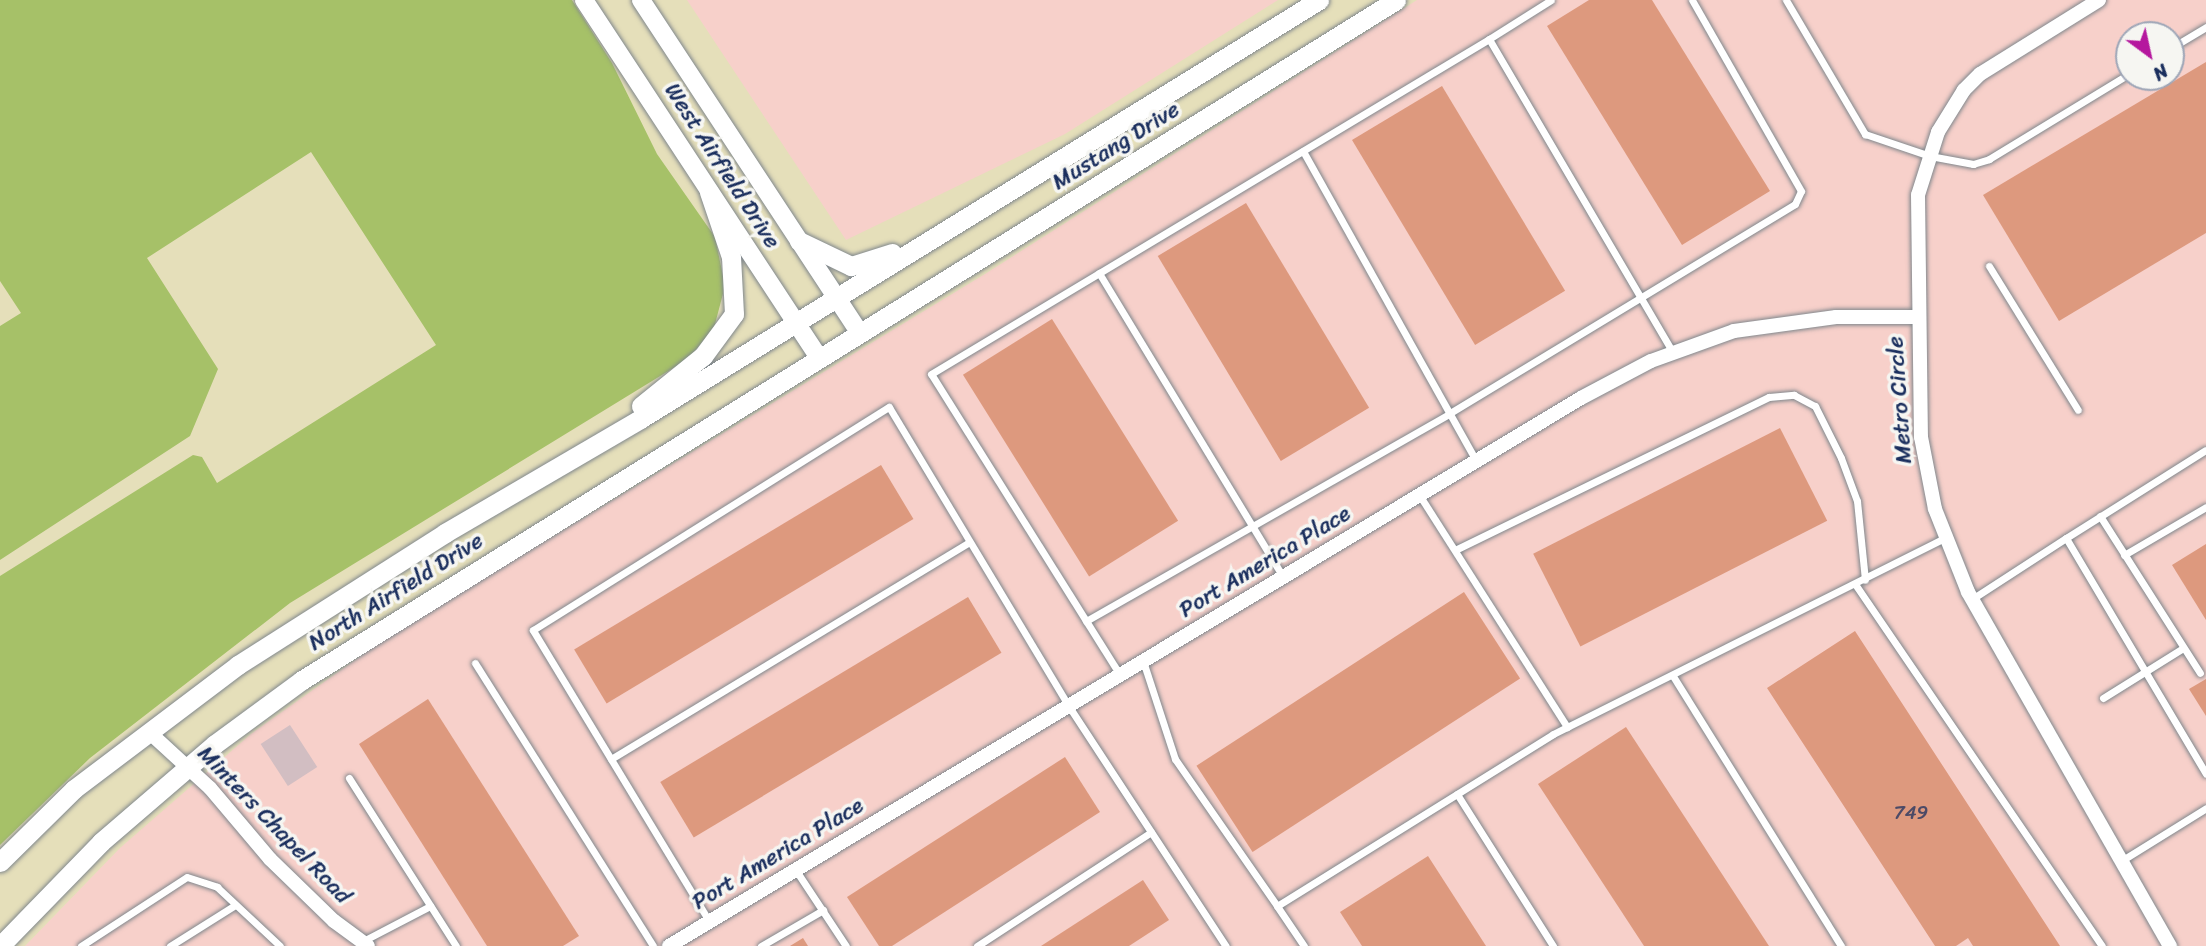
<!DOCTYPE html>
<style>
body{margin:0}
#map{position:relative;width:2206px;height:946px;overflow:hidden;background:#e5dfba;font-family:Sriracha,sans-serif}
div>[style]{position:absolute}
.built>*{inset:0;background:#f7d0ca}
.industrial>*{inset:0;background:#d2bec2;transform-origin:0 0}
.green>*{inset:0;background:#a6c168}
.building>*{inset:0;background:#dd997e;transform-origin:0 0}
.roads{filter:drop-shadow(0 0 2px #80878c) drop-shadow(0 0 2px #80878c)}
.service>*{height:7px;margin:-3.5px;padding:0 3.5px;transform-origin:3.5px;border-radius:3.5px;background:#fff}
.minor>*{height:14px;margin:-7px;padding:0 7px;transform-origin:7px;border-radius:7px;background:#fff}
.tertiary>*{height:18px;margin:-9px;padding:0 9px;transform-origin:9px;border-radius:9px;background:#fff}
.secondary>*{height:19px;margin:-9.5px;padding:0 9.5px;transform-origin:9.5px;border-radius:9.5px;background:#fff}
span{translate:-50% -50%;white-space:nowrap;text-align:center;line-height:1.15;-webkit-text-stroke:7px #f6f6f2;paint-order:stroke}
.number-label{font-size:19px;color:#4c4a66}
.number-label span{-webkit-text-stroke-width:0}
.street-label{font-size:23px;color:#1b2f5e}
.north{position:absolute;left:2115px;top:21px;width:70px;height:70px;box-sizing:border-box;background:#f6f6f2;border:2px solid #9ea6b7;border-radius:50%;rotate:147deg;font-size:19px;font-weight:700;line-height:28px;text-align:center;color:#1b2f5e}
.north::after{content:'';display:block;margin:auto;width:24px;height:32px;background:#b5179e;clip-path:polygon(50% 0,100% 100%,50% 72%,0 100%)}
</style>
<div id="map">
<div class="built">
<div style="clip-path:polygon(687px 0,1278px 0,1065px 134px,846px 240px)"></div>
<div style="clip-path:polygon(evenodd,1417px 0,2206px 0,2206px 946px,25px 946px,120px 848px,251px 734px,389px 636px,985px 274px,1417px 0,2129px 35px,2171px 35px,2171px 77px,2129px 77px,2129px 35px)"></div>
</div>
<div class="industrial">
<div style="left:290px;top:725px;width:50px;height:35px;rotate:57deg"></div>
</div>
<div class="green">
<div style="clip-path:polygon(0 0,572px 0,612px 63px,657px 154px,715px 237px,725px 286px,714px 328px,688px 359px,290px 603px,90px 758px,0 845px,0 576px,193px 455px,202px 457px,217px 483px,436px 345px,311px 152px,147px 258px,218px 369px,190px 436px,0 560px,0 326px,21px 313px,0 281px)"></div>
</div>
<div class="building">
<div style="clip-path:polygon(1589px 0,1652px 0,1770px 191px,1682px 245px,1547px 26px)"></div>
<div style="clip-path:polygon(2206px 62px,2206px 233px,2059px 321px,1983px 195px)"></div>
<div style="left:1442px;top:86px;width:239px;height:105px;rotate:59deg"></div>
<div style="left:1246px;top:203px;width:239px;height:103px;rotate:59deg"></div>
<div style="left:1052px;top:319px;width:238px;height:105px;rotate:58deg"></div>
<div style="left:1780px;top:428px;width:104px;height:277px;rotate:63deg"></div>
<div style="left:881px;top:465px;width:63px;height:358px;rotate:59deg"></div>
<div style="clip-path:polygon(2206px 544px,2206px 620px,2172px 565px)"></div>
<div style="left:1464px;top:592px;width:103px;height:319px;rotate:57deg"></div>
<div style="left:968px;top:597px;width:65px;height:359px;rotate:59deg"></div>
<div style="clip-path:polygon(1855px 631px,2060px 946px,1973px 946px,1968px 938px,1956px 946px,1935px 946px,1767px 688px)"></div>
<div style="clip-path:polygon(2206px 679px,2206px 716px,2189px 689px)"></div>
<div style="clip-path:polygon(428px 699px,579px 936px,563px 946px,487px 946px,359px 744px)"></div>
<div style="clip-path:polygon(1626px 727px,1769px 946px,1644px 946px,1538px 784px)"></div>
<div style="clip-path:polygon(1065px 757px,1100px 812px,892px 946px,879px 946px,847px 897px)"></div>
<div style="clip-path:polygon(1428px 856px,1486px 946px,1362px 946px,1340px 912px)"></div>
<div style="clip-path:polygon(1143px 880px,1169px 920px,1129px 946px,1041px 946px)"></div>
<div style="clip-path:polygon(803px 938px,808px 946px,790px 946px)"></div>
</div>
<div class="roads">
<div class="service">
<div style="left:1786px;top:0;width:156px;rotate:59.5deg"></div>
<div style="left:1865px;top:134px;width:69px;rotate:18.7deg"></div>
<div style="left:1930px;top:156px;width:44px;rotate:10.5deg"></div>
<div style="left:1973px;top:164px;width:17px;rotate:-17deg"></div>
<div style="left:1989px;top:159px;width:164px;rotate:-31.3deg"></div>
<div style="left:1489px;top:39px;width:73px;rotate:-32.2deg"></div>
<div style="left:2171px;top:48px;width:41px;rotate:-31deg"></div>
<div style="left:1303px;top:151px;width:355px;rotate:60.8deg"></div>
<div style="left:1989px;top:266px;width:169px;rotate:58.3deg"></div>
<div style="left:1099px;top:273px;width:355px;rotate:58.8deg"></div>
<div style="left:1420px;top:496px;width:274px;rotate:57.5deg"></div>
<div style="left:2100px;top:516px;width:186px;rotate:57.5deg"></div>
<div style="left:2066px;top:538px;width:165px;rotate:-32.2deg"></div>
<div style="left:1455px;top:550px;width:349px;rotate:-26deg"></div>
<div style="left:1769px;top:397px;width:25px;rotate:-5deg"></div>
<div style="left:1794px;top:395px;width:24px;rotate:28deg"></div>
<div style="left:1815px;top:406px;width:58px;rotate:63.4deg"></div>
<div style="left:1841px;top:458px;width:46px;rotate:69.6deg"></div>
<div style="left:1857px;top:501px;width:79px;rotate:84.2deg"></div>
<div style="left:2124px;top:555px;width:95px;rotate:-30.3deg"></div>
<div style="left:1855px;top:584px;width:438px;rotate:55.7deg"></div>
<div style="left:1972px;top:599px;width:112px;rotate:-33deg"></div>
<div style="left:2066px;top:538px;width:274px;rotate:59.3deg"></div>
<div style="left:1086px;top:621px;width:419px;rotate:-29.7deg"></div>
<div style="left:1450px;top:413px;width:403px;rotate:-31.2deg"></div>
<div style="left:1795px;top:204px;width:14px;rotate:-65deg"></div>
<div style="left:1801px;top:191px;width:220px;rotate:-119.7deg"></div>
<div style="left:1143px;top:661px;width:103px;rotate:71.9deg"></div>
<div style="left:1175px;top:759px;width:179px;rotate:55.2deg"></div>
<div style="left:475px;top:663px;width:334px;rotate:57.8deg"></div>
<div style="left:1120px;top:675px;width:355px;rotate:-122.1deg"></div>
<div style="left:931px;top:374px;width:651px;rotate:-30.98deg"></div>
<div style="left:1489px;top:39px;width:362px;rotate:59.6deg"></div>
<div style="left:1673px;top:676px;width:318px;rotate:58.1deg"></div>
<div style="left:2103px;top:698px;width:94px;rotate:-32deg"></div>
<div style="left:611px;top:759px;width:419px;rotate:-31.2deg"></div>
<div style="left:349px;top:778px;width:199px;rotate:57.5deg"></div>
<div style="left:1457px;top:794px;width:180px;rotate:57.7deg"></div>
<div style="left:2121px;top:861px;width:100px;rotate:-31.9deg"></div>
<div style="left:795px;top:869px;width:92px;rotate:56.5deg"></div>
<div style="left:709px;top:921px;width:340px;rotate:-121.2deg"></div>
<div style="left:533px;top:630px;width:420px;rotate:-32.1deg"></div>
<div style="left:889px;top:407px;width:348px;rotate:59deg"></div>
<div style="left:1068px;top:705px;width:288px;rotate:56.8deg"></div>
<div style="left:363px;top:941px;width:76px;rotate:-27.6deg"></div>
<div style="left:81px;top:946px;width:126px;rotate:-33.1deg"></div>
<div style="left:187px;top:877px;width:32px;rotate:18deg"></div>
<div style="left:217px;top:887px;width:86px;rotate:43.1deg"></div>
<div style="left:170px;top:946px;width:77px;rotate:-32.2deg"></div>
<div style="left:761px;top:946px;width:72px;rotate:-30.1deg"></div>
<div style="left:977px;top:946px;width:208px;rotate:-33.2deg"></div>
<div style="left:1304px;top:946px;width:48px;rotate:-124deg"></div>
<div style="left:1277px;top:906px;width:325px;rotate:-31.9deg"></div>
<div style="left:1553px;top:734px;width:438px;rotate:-26.6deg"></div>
</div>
<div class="minor">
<div style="left:2099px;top:0;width:140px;rotate:148.1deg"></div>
<div style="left:1980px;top:74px;width:23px;rotate:135deg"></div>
<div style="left:1964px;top:90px;width:49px;rotate:121.8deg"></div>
<div style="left:1938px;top:132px;width:66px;rotate:107.6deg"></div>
<div style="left:1918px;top:195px;width:242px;rotate:89.3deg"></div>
<div style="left:1921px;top:437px;width:73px;rotate:79deg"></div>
<div style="left:1935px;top:509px;width:89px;rotate:68.3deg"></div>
<div style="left:1968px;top:592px;width:408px;rotate:60.3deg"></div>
<div style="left:149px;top:732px;width:83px;rotate:42.6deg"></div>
<div style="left:210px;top:788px;width:93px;rotate:49.8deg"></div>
<div style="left:270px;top:859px;width:89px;rotate:44.1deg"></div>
<div style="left:334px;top:921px;width:42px;rotate:36.3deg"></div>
<div style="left:669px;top:946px;width:1064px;rotate:-31deg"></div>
<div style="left:1581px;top:398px;width:79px;rotate:-27.9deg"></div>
<div style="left:1651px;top:361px;width:88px;rotate:-19.9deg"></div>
<div style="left:1734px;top:331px;width:103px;rotate:-7.8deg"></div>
<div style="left:1836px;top:317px;width:81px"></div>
</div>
<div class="tertiary">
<div style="left:584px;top:0;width:428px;rotate:56.7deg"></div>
<div style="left:641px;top:0;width:399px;rotate:56.7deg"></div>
</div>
<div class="secondary">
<div style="left:799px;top:241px;width:58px;rotate:25.7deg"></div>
<div style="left:851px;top:266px;width:43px;rotate:-17.6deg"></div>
<div style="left:641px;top:406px;width:80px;rotate:-38.9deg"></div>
<div style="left:703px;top:356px;width:52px;rotate:-53.6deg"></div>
<div style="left:734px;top:314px;width:57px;rotate:-93deg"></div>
<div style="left:731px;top:257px;width:69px;rotate:-108.7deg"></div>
<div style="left:0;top:862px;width:104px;rotate:-44.6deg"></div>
<div style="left:74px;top:789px;width:206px;rotate:-37.1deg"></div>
<div style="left:238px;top:665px;width:246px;rotate:-32.5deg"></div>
<div style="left:445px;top:533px;width:226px;rotate:-30.3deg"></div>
<div style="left:640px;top:419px;width:798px;rotate:-31.68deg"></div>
<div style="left:0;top:946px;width:145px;rotate:-45.8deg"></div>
<div style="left:101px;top:842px;width:150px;rotate:-40.7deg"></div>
<div style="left:215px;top:744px;width:108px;rotate:-36.3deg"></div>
<div style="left:302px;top:680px;width:1288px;rotate:-31.86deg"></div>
</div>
</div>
<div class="number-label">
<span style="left:1911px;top:813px">749</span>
</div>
<div class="street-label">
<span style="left:1116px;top:146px;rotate:-32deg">Mustang Drive</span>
<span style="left:722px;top:166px;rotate:57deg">West Airfield Drive</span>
<span style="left:1900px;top:400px;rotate:-94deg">Metro Circle</span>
<span style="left:1265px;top:562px;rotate:-31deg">Port America Place</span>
<span style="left:396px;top:592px;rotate:-32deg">North Airfield Drive</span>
<span style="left:274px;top:825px;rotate:46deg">Minters Chapel Road</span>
<span style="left:778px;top:854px;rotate:-31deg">Port America Place</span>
</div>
<div class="north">N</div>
</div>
